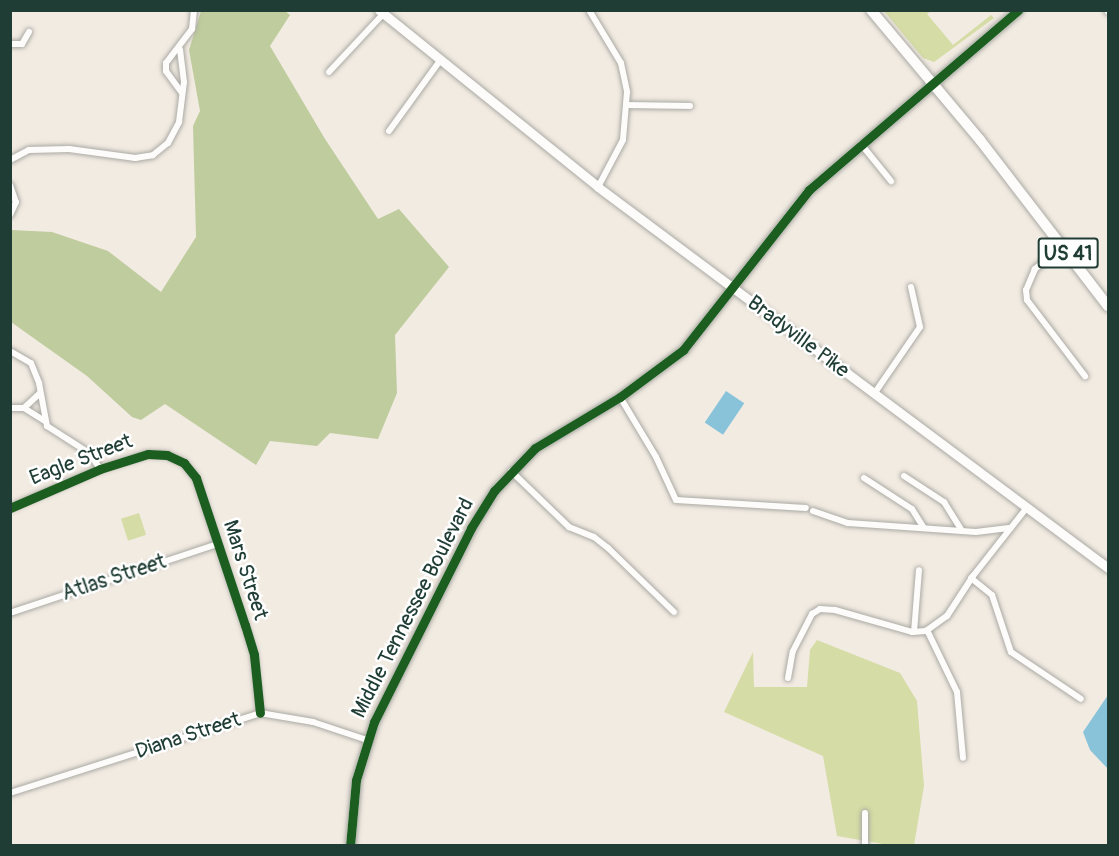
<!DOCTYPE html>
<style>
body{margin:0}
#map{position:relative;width:1119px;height:856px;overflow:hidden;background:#f2ebe2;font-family:Pangolin,sans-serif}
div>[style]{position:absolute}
.green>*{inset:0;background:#d5dca5;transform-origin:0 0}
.forest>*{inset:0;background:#bfcc9d}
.water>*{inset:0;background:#88c3da;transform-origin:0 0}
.roads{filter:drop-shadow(0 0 2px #aaaaa4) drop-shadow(0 0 2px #aaaaa4)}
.minor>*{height:6px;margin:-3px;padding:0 3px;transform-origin:3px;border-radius:3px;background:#fdfcfb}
.secondary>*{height:9px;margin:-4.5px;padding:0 4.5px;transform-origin:4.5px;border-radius:4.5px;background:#fdfcfb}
.primary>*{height:10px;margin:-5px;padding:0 5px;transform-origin:5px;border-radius:5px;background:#fdfcfb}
.cycleway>*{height:9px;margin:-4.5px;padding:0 4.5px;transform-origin:4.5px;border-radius:4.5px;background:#1b5e20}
span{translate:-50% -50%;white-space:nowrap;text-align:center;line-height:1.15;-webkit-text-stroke:5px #fff;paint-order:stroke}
.shield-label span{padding:2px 4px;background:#fff;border:2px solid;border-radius:4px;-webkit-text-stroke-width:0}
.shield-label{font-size:20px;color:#1f3d34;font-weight:700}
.street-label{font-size:21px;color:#1f3d34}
.frame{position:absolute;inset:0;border:12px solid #1f3d34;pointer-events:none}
</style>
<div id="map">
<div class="green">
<div style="clip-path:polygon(884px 11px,931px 11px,927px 14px,953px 45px,991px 15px,994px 18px,934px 62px,923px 58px)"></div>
<div style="left:139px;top:513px;width:23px;height:19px;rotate:72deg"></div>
<div style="clip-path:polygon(817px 640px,900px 673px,917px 701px,924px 786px,914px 845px,889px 845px,837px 836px,823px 756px,724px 712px,753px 652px,754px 687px,807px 687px,810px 650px)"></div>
</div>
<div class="forest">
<div style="clip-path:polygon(201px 11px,285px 11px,290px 15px,270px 46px,325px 139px,378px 219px,399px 209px,449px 267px,395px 335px,397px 393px,378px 439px,330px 433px,317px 446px,270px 441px,256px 465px,165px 404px,141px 420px,132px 417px,87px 376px,11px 322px,11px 230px,52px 232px,108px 251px,161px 292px,196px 237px,193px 126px,200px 111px,189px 50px)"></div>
</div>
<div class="water">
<div style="left:726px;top:391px;width:22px;height:38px;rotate:34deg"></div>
<div style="clip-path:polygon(1108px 695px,1108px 769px,1090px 750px,1083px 732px)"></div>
</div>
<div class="roads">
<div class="minor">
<div style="left:589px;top:10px;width:62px;rotate:58.9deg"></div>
<div style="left:621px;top:63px;width:30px;rotate:78deg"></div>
<div style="left:627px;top:92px;width:48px;rotate:94.8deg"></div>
<div style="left:623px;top:140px;width:53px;rotate:118deg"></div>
<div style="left:1107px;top:10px;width:2px;rotate:63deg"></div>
<div style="left:10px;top:44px;width:12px"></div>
<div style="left:22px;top:44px;width:14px;rotate:-60deg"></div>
<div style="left:329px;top:72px;width:79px;rotate:-47deg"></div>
<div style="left:182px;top:93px;width:27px;rotate:-126deg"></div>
<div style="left:166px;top:71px;width:8px;rotate:-90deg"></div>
<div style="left:166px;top:63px;width:43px;rotate:-52.6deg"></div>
<div style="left:192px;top:29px;width:19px;rotate:-84deg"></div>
<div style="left:628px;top:105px;width:62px;rotate:0.9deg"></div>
<div style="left:389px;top:131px;width:85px;rotate:-54.1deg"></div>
<div style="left:861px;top:144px;width:48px;rotate:51deg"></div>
<div style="left:10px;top:160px;width:21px;rotate:-28deg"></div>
<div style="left:29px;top:150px;width:40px;rotate:-1.4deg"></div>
<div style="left:69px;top:149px;width:67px;rotate:7.8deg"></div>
<div style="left:135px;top:158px;width:18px;rotate:-9deg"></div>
<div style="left:153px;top:155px;width:19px;rotate:-39deg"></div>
<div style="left:168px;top:143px;width:24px;rotate:-62deg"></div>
<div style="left:179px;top:122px;width:40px;rotate:-82.9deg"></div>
<div style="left:184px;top:82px;width:33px;rotate:-97deg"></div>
<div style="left:10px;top:185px;width:18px;rotate:71deg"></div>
<div style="left:16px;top:202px;width:14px;rotate:115deg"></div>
<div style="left:1063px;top:247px;width:36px;rotate:142deg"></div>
<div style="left:1035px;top:269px;width:23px;rotate:113deg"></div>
<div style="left:1026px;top:290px;width:10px;rotate:84deg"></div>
<div style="left:1027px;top:300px;width:96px;rotate:52.7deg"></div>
<div style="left:10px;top:351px;width:24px;rotate:30deg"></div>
<div style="left:31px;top:363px;width:22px;rotate:68deg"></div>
<div style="left:39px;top:383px;width:44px;rotate:79.5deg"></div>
<div style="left:47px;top:426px;width:50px;rotate:32.7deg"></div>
<div style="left:89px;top:453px;width:19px;rotate:55deg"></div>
<div style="left:874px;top:394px;width:81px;rotate:-55.5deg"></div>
<div style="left:920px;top:327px;width:41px;rotate:-102.7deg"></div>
<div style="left:620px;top:397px;width:70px;rotate:59deg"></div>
<div style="left:656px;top:457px;width:47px;rotate:65.1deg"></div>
<div style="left:676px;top:500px;width:130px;rotate:3.5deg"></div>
<div style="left:10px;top:408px;width:14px"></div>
<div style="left:24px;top:408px;width:26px;rotate:32deg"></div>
<div style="left:24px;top:408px;width:22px;rotate:-43deg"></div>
<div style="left:511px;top:471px;width:81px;rotate:44deg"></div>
<div style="left:569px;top:527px;width:27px;rotate:22deg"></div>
<div style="left:594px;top:537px;width:18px;rotate:38deg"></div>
<div style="left:608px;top:548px;width:92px;rotate:44.1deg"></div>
<div style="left:904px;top:476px;width:48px;rotate:33deg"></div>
<div style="left:944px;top:502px;width:34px;rotate:58deg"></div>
<div style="left:864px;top:478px;width:57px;rotate:32.9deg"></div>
<div style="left:912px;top:509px;width:22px;rotate:58deg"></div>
<div style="left:10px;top:508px;width:98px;rotate:-23.4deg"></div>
<div style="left:100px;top:469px;width:50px;rotate:-17.4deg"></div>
<div style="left:148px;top:454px;width:19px;rotate:3deg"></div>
<div style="left:167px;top:455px;width:19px;rotate:25deg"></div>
<div style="left:184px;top:463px;width:19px;rotate:51deg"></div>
<div style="left:196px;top:478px;width:155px;rotate:71.6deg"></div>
<div style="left:245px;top:625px;width:31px;rotate:73deg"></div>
<div style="left:254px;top:655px;width:58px;rotate:84.1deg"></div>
<div style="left:813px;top:511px;width:37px;rotate:19deg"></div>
<div style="left:848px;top:523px;width:128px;rotate:4deg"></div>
<div style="left:976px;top:532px;width:35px;rotate:-7deg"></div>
<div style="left:971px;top:578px;width:27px;rotate:39deg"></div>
<div style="left:992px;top:595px;width:60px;rotate:71.6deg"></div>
<div style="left:1011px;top:652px;width:84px;rotate:33.9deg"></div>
<div style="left:10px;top:613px;width:218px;rotate:-18.4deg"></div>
<div style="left:927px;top:630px;width:69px;rotate:64.2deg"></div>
<div style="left:957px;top:692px;width:66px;rotate:84.8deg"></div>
<div style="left:914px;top:632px;width:62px;rotate:-85.4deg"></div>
<div style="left:788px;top:678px;width:27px;rotate:-80deg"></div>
<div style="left:793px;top:651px;width:42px;rotate:-62.8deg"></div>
<div style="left:812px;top:614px;width:9px;rotate:-32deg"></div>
<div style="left:820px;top:609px;width:15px;rotate:4deg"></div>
<div style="left:835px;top:610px;width:80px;rotate:15.9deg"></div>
<div style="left:912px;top:632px;width:14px;rotate:-4deg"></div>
<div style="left:926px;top:631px;width:26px;rotate:-36deg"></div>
<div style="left:947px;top:616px;width:48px;rotate:-57deg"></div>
<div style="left:973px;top:576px;width:84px;rotate:-51.8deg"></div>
<div style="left:10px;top:793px;width:262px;rotate:-17.7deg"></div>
<div style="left:260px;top:713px;width:54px;rotate:9.6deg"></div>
<div style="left:313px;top:722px;width:57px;rotate:18.4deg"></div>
<div style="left:865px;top:813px;width:33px;rotate:90deg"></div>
</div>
<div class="secondary">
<div style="left:379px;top:10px;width:282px;rotate:38.9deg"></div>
<div style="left:598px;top:187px;width:637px;rotate:36.76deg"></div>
<div style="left:350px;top:846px;width:66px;rotate:-84.8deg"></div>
<div style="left:356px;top:780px;width:61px;rotate:-72.8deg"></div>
<div style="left:374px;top:722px;width:217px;rotate:-63.4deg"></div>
<div style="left:471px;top:528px;width:44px;rotate:-58.1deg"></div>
<div style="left:494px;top:491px;width:59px;rotate:-46.4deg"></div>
<div style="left:535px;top:448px;width:99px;rotate:-31deg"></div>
<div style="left:620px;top:397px;width:79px;rotate:-36.7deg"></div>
<div style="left:683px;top:350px;width:204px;rotate:-51.8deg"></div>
<div style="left:809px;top:190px;width:276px;rotate:-40.7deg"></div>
</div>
<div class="primary">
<div style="left:871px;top:10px;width:170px;rotate:50deg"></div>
<div style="left:980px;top:140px;width:210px;rotate:52.4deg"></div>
</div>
</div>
<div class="cycleway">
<div style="left:10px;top:508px;width:98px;rotate:-23.4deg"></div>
<div style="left:100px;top:469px;width:50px;rotate:-17.4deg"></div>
<div style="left:148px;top:454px;width:19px;rotate:3deg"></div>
<div style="left:167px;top:455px;width:19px;rotate:25deg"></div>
<div style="left:184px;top:463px;width:19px;rotate:51deg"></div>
<div style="left:196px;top:478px;width:155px;rotate:71.6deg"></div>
<div style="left:245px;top:625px;width:31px;rotate:73deg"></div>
<div style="left:254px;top:655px;width:58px;rotate:84.1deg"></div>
<div style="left:350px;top:846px;width:66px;rotate:-84.8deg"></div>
<div style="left:356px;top:780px;width:61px;rotate:-72.8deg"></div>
<div style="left:374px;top:722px;width:217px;rotate:-63.4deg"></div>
<div style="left:471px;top:528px;width:44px;rotate:-58.1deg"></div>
<div style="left:494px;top:491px;width:59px;rotate:-46.4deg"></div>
<div style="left:535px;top:448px;width:99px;rotate:-31deg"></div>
<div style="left:620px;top:397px;width:79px;rotate:-36.7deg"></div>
<div style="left:683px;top:350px;width:204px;rotate:-51.8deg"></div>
<div style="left:809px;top:190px;width:276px;rotate:-40.7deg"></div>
</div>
<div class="shield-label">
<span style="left:1068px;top:253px">US 41</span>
</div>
<div class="street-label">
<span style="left:798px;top:337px;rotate:37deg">Bradyville Pike</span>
<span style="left:81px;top:460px;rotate:-21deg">Eagle Street</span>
<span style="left:245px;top:570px;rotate:72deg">Mars Street</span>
<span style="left:114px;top:578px;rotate:-18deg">Atlas Street</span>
<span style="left:413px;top:608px;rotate:-63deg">Middle Tennessee Boulevard</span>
<span style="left:188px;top:736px;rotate:-18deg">Diana Street</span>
</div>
<div class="frame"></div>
</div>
